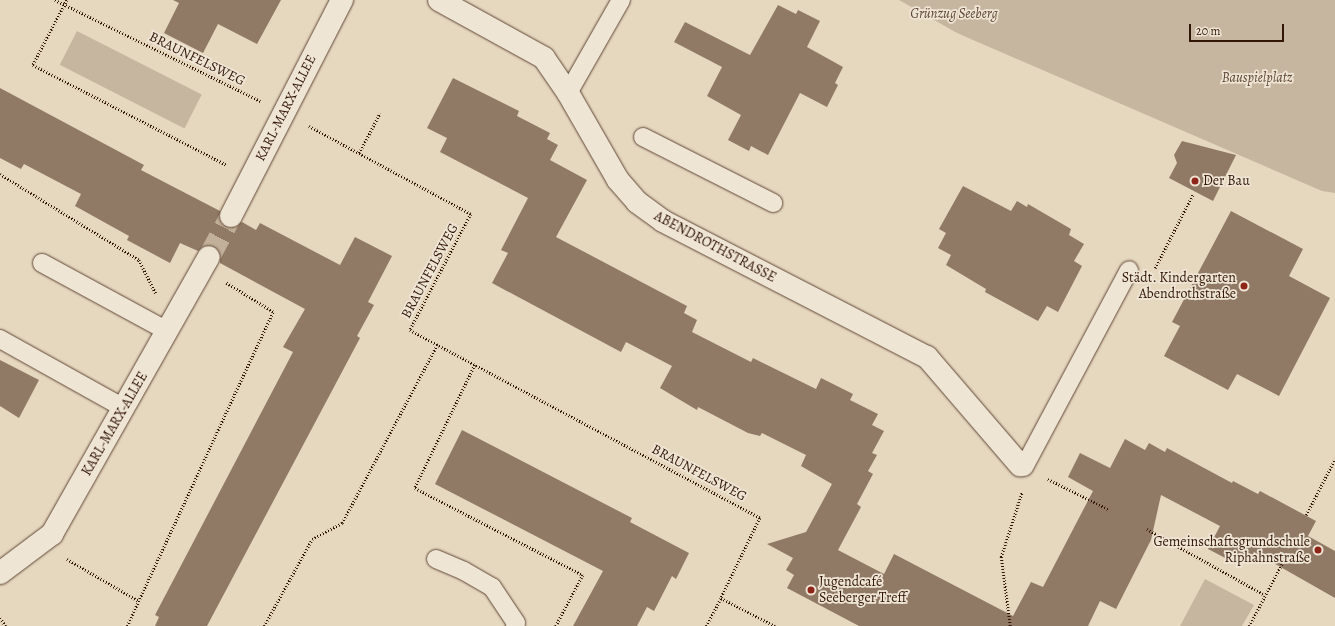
<!DOCTYPE html>
<meta charset="utf-8">
<style>
body{margin:0}
#map{position:relative;width:1335px;height:626px;overflow:hidden;background:#e6d7bf;font-family:Alegreya,serif}
div>[style]{position:absolute}
.green>*{inset:0;background:#c7b69f;transform-origin:0 0}
.building>*{inset:0;background:#907a66}
.street-tunnel>*{height:22px;margin-top:-11px;transform-origin:0;background:repeating-linear-gradient(90deg,#c2b09a 0 22px,transparent 0 33px)}
.path>*{height:2.5px;margin-top:-1.25px;transform-origin:0;background:repeating-linear-gradient(90deg,#321605 0 1px,transparent 0 3px)}
.roads{filter:drop-shadow(0 0 1px #5f4634) drop-shadow(0 0 1px #5f4634)}
.lane>*{height:18px;margin:-9px;padding:0 9px;transform-origin:9px;border-radius:9px;background:#efe5d5}
.street>*{height:22px;margin:-11px;padding:0 11px;transform-origin:11px;border-radius:11px;background:#efe5d5}
.dots>*{width:11px;height:11px;translate:-50% -50%;box-sizing:border-box;border:2px solid #efe5d5;border-radius:50%}
span{translate:-50% -50%;white-space:nowrap;text-align:center;line-height:1.15;-webkit-text-stroke:3.5px #efe5d5;paint-order:stroke}
.park-label{font-size:14px;color:#5f4633;font-style:italic}
.street-label{font-size:14px;color:#321605}
.poi-label{font-size:14px;color:#321605}
.left{translate:0 -50%;text-align:left}
.right{translate:-100% -50%;text-align:right}
.scale{position:absolute;left:1189px;top:24px;width:95px;height:18px;box-sizing:border-box;border:2px solid #321605;border-top:0;padding-left:5px;font-size:12px;line-height:14px;white-space:nowrap;color:#321605;-webkit-text-stroke:3px #efe5d5;paint-order:stroke}
</style>
<div id="map">
<div class="green">
<div style="clip-path:polygon(899px 0,1335px 0,1335px 193px,1322px 191px,957px 33px)"></div>
<div style="left:77px;top:31px;width:140px;height:38px;rotate:27deg"></div>
<div style="clip-path:polygon(1205px 579px,1254px 605px,1242px 626px,1180px 626px)"></div>
</div>
<div class="building">
<div style="clip-path:polygon(173px 0,281px 0,257px 44px,218px 24px,203px 53px,164px 33px,179px 3px)"></div>
<div style="clip-path:polygon(778px 5px,796px 14px,798px 10px,820px 21px,807px 47px,843px 67px,835px 83px,838px 85px,827px 107px,800px 93px,768px 155px,751px 146px,749px 151px,728px 140px,741px 115px,707px 96px,722px 67px,674px 42px,685px 22px,750px 55px)"></div>
<div style="clip-path:polygon(453px 78px,519px 111px,517px 116px,550px 133px,547px 139px,558px 145px,550px 160px,587px 180px,556px 237px,687px 306px,684px 313px,697px 320px,692px 332px,751px 362px,753px 358px,816px 389px,821px 378px,853px 394px,850px 400px,878px 414px,872px 425px,884px 431px,872px 453px,877px 455px,868px 471px,873px 474px,857px 504px,861px 507px,838px 550px,884px 574px,894px 554px,1013px 616px,1031px 582px,1043px 587px,1093px 491px,1068px 477px,1080px 453px,1110px 468px,1125px 439px,1145px 450px,1149px 443px,1165px 452px,1167px 448px,1232px 483px,1233px 481px,1258px 494px,1260px 491px,1316px 521px,1308px 536px,1335px 551px,1335px 598px,1254px 552px,1248px 564px,1234px 556px,1231px 561px,1208px 549px,1220px 526px,1161px 495px,1151px 540px,1116px 609px,1100px 601px,1088px 626px,859px 626px,787px 588px,794px 575px,786px 570px,793px 558px,767px 544px,806px 532px,832px 484px,801px 466px,806px 455px,762px 433px,760px 436px,748px 433px,698px 407px,697px 410px,660px 388px,672px 366px,626px 342px,621px 352px,492px 283px,508px 253px,501px 250px,528px 198px,440px 152px,447px 138px,427px 128px)"></div>
<div style="clip-path:polygon(0 88px,144px 165px,141px 170px,220px 211px,220px 222px,226px 227px,232px 228px,242px 222px,256px 230px,260px 223px,340px 265px,355px 237px,392px 256px,368px 302px,374px 305px,357px 336px,360px 338px,207px 626px,155px 626px,159px 617px,155px 615px,293px 352px,283px 347px,305px 309px,220px 263px,220px 251px,215px 246px,203px 246px,198px 251px,180px 243px,170px 263px,127px 240px,129px 236px,75px 206px,81px 194px,24px 164px,21px 169px,0 158px)"></div>
<div style="clip-path:polygon(1182px 141px,1236px 155px,1213px 201px,1169px 178px,1177px 163px,1174px 155px)"></div>
<div style="clip-path:polygon(963px 186px,1011px 211px,1017px 201px,1027px 207px,1028px 204px,1071px 229px,1069px 235px,1084px 244px,1074px 261px,1082px 266px,1058px 312px,1047px 306px,1038px 321px,985px 292px,986px 289px,946px 265px,951px 255px,938px 248px,946px 233px,939px 229px)"></div>
<div style="clip-path:polygon(1231px 211px,1303px 249px,1289px 276px,1330px 298px,1279px 396px,1237px 374px,1228px 390px,1164px 356px,1180px 326px,1172px 322px)"></div>
<div style="clip-path:polygon(0 360px,39px 380px,19px 418px,0 406px)"></div>
<div style="clip-path:polygon(462px 430px,632px 518px,630px 522px,689px 553px,676px 579px,672px 576px,654px 611px,647px 607px,637px 626px,573px 626px,603px 571px,435px 484px)"></div>
</div>
<div class="street-tunnel">
<div style="left:209px;top:257px;width:47px;rotate:-61.8deg"></div>
</div>
<div class="path">
<div style="left:55px;top:0;width:229px;rotate:26.2deg"></div>
<div style="left:67px;top:0;width:73px;rotate:117.6deg"></div>
<div style="left:33px;top:65px;width:218px;rotate:27.3deg"></div>
<div style="left:309px;top:126px;width:184px;rotate:28.5deg"></div>
<div style="left:471px;top:214px;width:131px;rotate:117.7deg"></div>
<div style="left:410px;top:330px;width:397px;rotate:28.2deg"></div>
<div style="left:760px;top:518px;width:89px;rotate:116deg"></div>
<div style="left:721px;top:598px;width:61px;rotate:27.4deg"></div>
<div style="left:359px;top:153px;width:45px;rotate:-62.3deg"></div>
<div style="left:0;top:174px;width:163px;rotate:31.7deg"></div>
<div style="left:139px;top:260px;width:38px;rotate:63deg"></div>
<div style="left:1155px;top:268px;width:83px;rotate:-62.8deg"></div>
<div style="left:475px;top:365px;width:137px;rotate:116deg"></div>
<div style="left:415px;top:488px;width:189px;rotate:27.4deg"></div>
<div style="left:583px;top:575px;width:58px;rotate:117.9deg"></div>
<div style="left:1048px;top:479px;width:69px;rotate:26.6deg"></div>
<div style="left:1306px;top:515px;width:63px;rotate:-62.6deg"></div>
<div style="left:1147px;top:529px;width:135px;rotate:29.2deg"></div>
<div style="left:67px;top:559px;width:83px;rotate:30.3deg"></div>
<div style="left:0;top:618px;width:10px;rotate:53deg"></div>
<div style="left:127px;top:626px;width:346px;rotate:-65.1deg"></div>
<div style="left:273px;top:312px;width:55px;rotate:-148.3deg"></div>
<div style="left:264px;top:626px;width:99px;rotate:-61.1deg"></div>
<div style="left:312px;top:539px;width:34px;rotate:-28deg"></div>
<div style="left:342px;top:523px;width:202px;rotate:-61.9deg"></div>
<div style="left:706px;top:626px;width:32px;rotate:-62deg"></div>
<div style="left:1010px;top:626px;width:70px;rotate:-97.4deg"></div>
<div style="left:1001px;top:557px;width:68px;rotate:-72.1deg"></div>
<div style="left:1249px;top:626px;width:77px;rotate:-62.1deg"></div>
</div>
<div class="roads">
<div class="lane">
<div style="left:568px;top:93px;width:107px;rotate:-60.3deg"></div>
<div style="left:643px;top:137px;width:146px;rotate:26.9deg"></div>
<div style="left:42px;top:263px;width:142px;rotate:28.5deg"></div>
<div style="left:0;top:339px;width:142px;rotate:29.1deg"></div>
<div style="left:1024px;top:467px;width:223px;rotate:-61.9deg"></div>
<div style="left:436px;top:559px;width:30px;rotate:23deg"></div>
<div style="left:464px;top:571px;width:32px;rotate:30deg"></div>
<div style="left:492px;top:587px;width:43px;rotate:56.3deg"></div>
<div style="left:516px;top:623px;width:3px;rotate:108deg"></div>
</div>
<div class="street">
<div style="left:439px;top:0;width:120px;rotate:28.9deg"></div>
<div style="left:544px;top:58px;width:42px;rotate:55.6deg"></div>
<div style="left:568px;top:93px;width:100px;rotate:60.1deg"></div>
<div style="left:618px;top:180px;width:29px;rotate:49deg"></div>
<div style="left:637px;top:202px;width:32px;rotate:36deg"></div>
<div style="left:663px;top:221px;width:297px;rotate:27.3deg"></div>
<div style="left:927px;top:357px;width:143px;rotate:49.3deg"></div>
<div style="left:231px;top:216px;width:243px;rotate:-62.8deg"></div>
<div style="left:0;top:573px;width:65px;rotate:-36.9deg"></div>
<div style="left:52px;top:534px;width:318px;rotate:-60.5deg"></div>
</div>
</div>
<div class="dots">
<div style="left:1195px;top:181px;background:#8f2418"></div>
<div style="left:1244px;top:286px;background:#8f2418"></div>
<div style="left:1318px;top:550px;background:#8f2418"></div>
<div style="left:811px;top:590px;background:#8f2418"></div>
</div>
<div class="park-label">
<span style="left:954px;top:14px">Grünzug Seeberg</span>
<span style="left:1257px;top:78px">Bauspielplatz</span>
</div>
<div class="street-label">
<span style="left:197px;top:59px;rotate:26deg">BRAUNFELSWEG</span>
<span style="left:286px;top:108px;rotate:-63deg">KARL-MARX-ALLEE</span>
<span style="left:715px;top:247px;rotate:28deg">ABENDROTHSTRASSE</span>
<span style="left:430px;top:271px;rotate:-62deg">BRAUNFELSWEG</span>
<span style="left:115px;top:424px;rotate:-60deg">KARL-MARX-ALLEE</span>
<span style="left:699px;top:473px;rotate:28deg">BRAUNFELSWEG</span>
</div>
<div class="poi-label">
<span class="left" style="left:1203px;top:181px">Der Bau</span>
<span class="right" style="left:1236px;top:286px">Städt. Kindergarten<br>Abendrothstraße</span>
<span class="right" style="left:1310px;top:550px">Gemeinschaftsgrundschule<br>Riphahnstraße</span>
<span class="left" style="left:819px;top:590px">Jugendcafé<br>Seeberger Treff</span>
</div>
<div class="scale">20 m</div>
</div>
